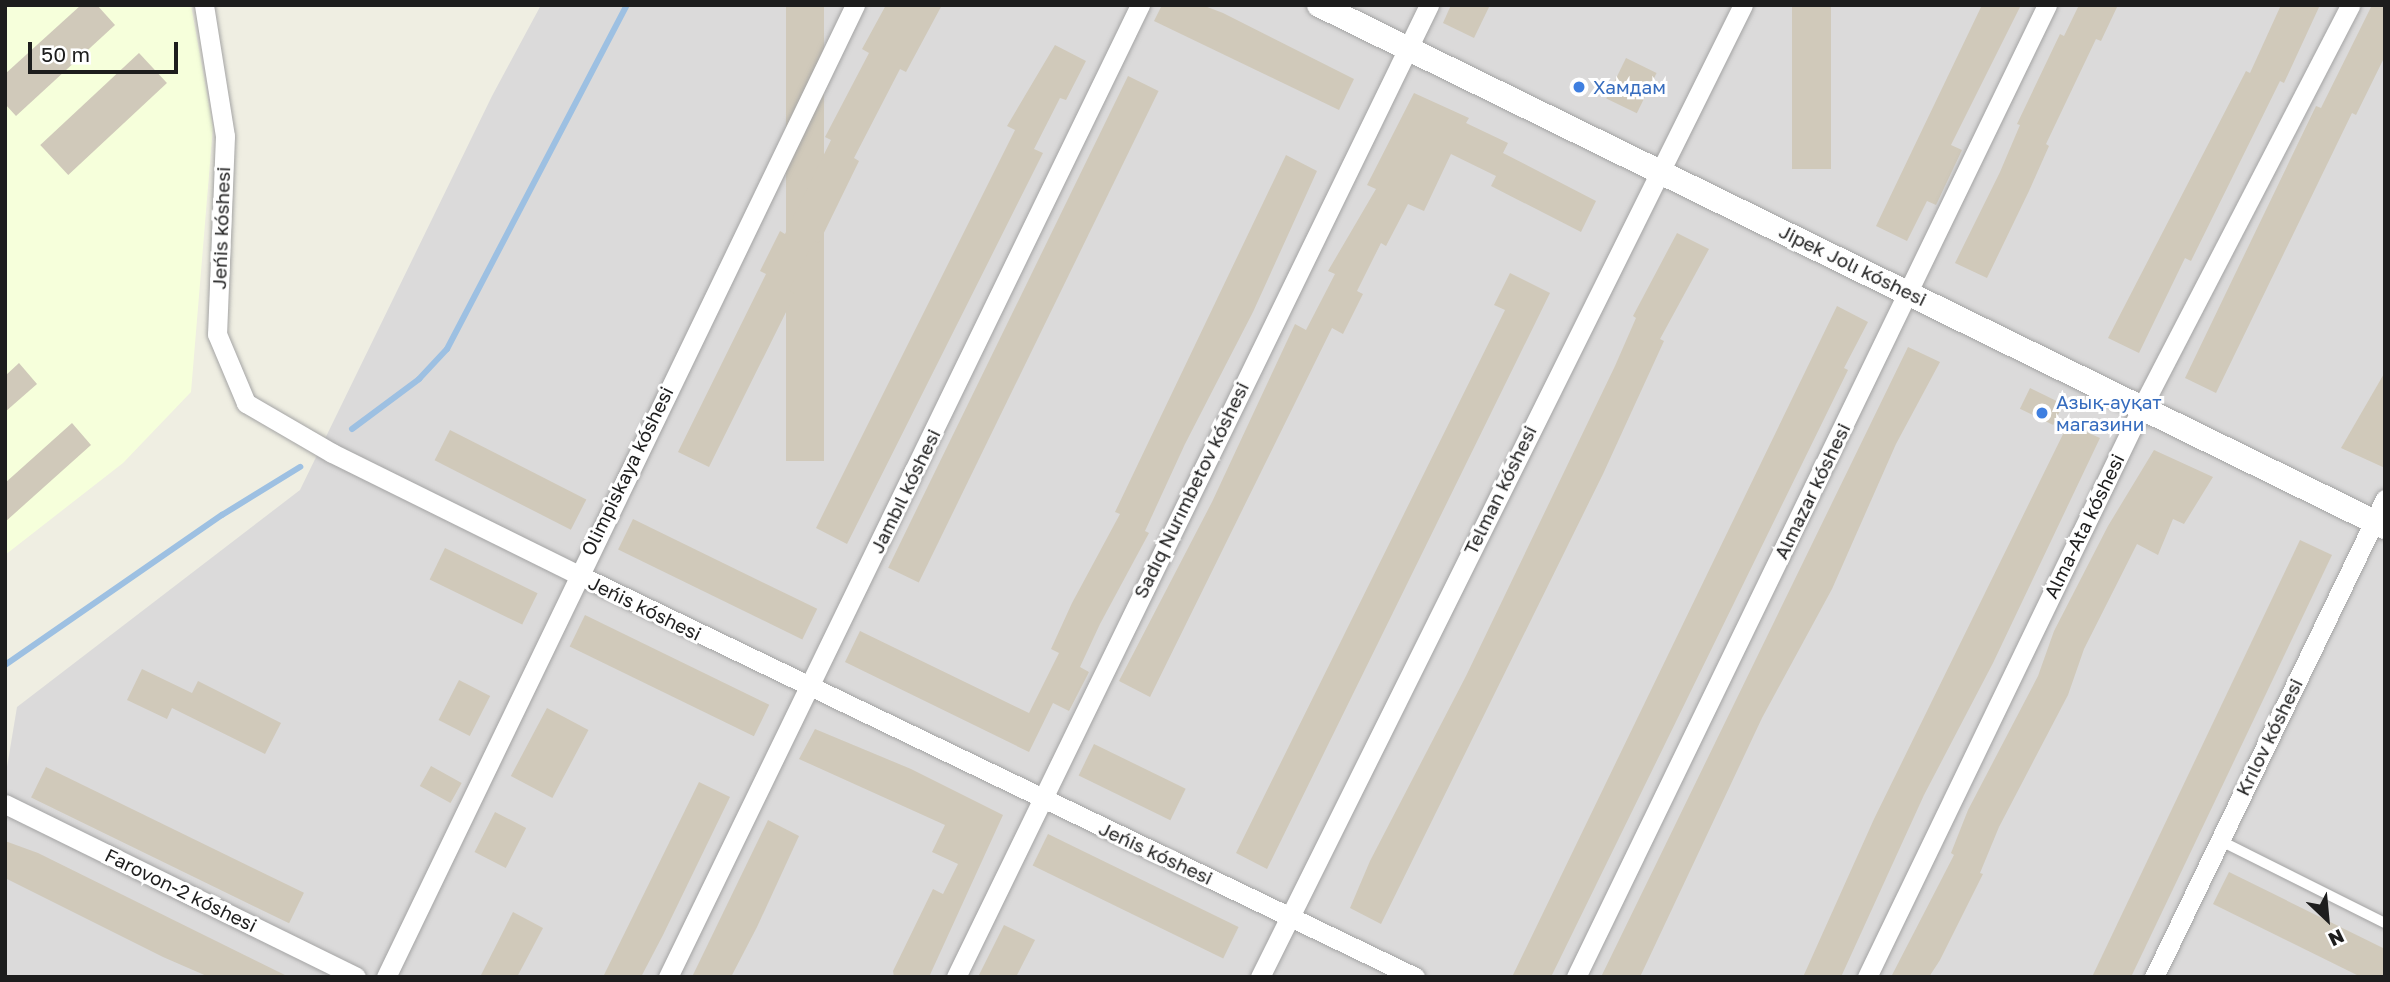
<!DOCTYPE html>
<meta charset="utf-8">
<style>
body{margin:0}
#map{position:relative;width:2390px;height:982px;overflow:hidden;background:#efeee2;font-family:"Golos Text",sans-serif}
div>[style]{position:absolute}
.residential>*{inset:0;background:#dbdada}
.education>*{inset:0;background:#f6ffdb}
.stream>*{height:6px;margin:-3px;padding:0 3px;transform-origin:3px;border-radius:3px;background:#9dc0e2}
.building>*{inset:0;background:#d0c9ba;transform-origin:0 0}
.roads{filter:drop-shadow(0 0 2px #a4a4a4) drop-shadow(0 0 2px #a4a4a4)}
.service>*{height:10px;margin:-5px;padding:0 5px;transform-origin:5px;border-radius:5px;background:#fff}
.minor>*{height:19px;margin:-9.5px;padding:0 9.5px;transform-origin:9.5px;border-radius:9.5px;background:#fff}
.tertiary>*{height:24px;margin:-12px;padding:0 12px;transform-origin:12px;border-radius:12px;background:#fff}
.dots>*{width:19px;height:19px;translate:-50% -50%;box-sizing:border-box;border:4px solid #fff;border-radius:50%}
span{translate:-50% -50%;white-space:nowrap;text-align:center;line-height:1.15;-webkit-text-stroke:6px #fff;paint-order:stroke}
.shop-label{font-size:19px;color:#366cbe}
.left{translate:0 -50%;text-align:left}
.street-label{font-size:19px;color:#1d1d1d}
.frame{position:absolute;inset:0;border:7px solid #1d1d1d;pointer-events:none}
.north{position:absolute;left:2292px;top:884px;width:70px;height:70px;-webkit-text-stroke:5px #fff;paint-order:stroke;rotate:154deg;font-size:19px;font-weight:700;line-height:28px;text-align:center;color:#1d1d1d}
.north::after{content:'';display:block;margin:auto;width:24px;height:32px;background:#1d1d1d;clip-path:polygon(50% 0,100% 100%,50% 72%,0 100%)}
.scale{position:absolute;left:28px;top:42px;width:150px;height:32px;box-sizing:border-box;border:4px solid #1d1d1d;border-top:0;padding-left:9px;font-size:21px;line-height:24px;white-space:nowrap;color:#1d1d1d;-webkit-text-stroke:5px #fff;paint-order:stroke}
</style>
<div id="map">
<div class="residential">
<div style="clip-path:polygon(541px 5px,2385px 5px,2385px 977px,5px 977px,5px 779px,17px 707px,300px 490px,492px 96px)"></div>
</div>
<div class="education">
<div style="clip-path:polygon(5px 5px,191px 5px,213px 127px,191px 392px,123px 463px,5px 555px)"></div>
</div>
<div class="stream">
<div style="left:352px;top:429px;width:84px;rotate:-36.7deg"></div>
<div style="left:419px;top:379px;width:41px;rotate:-47deg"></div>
<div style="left:447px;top:349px;width:388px;rotate:-62.4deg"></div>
<div style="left:5px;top:665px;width:264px;rotate:-34.7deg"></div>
<div style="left:222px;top:515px;width:92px;rotate:-31.6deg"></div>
</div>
<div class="building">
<div style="clip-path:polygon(81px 5px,97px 5px,115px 25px,16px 116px,5px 104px,5px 74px)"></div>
<div style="left:786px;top:5px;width:38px;height:456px"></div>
<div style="clip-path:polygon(886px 5px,942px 5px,906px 72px,900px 69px,854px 158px,859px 161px,819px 243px,814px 241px,789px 290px,795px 294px,709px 467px,678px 452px,766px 274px,760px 271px,780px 231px,785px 234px,831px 140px,825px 137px,869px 53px,862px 49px)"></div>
<div style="clip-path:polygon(1162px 5px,1202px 5px,1223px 13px,1354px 79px,1339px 110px,1154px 21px)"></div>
<div style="clip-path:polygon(1451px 5px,1490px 5px,1474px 38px,1443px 23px)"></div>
<div style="left:1792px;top:5px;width:39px;height:164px"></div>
<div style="clip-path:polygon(1982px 5px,2021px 5px,1951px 145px,1962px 150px,1936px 205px,1927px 201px,1907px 241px,1876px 226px)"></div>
<div style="clip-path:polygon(2079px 5px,2118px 5px,2101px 41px,2096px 39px,2046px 144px,2049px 146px,2029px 191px,1987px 278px,1955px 263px,2000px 172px,2020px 125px,2017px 124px,2060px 34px,2064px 36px)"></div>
<div style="clip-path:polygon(2281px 5px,2320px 5px,2284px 83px,2280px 81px,2191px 261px,2185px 258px,2139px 353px,2108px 338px,2246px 71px,2250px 73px)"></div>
<div style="clip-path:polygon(2372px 5px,2385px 5px,2385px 56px,2356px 115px,2352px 113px,2216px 393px,2185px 378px,2316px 106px,2321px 108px)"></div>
<div style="clip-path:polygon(1055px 45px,1086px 61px,1066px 100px,1060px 98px,1034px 149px,1043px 153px,847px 544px,816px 528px,1015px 130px,1007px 126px)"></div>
<div style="left:139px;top:53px;width:41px;height:135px;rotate:47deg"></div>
<div style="left:1626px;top:58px;width:34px;height:45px;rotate:26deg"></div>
<div style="left:1128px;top:76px;width:34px;height:547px;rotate:26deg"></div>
<div style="clip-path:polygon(1414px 93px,1469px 118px,1466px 123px,1508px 143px,1503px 153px,1596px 201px,1581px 232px,1491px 186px,1496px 176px,1451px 154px,1424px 211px,1408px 204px,1386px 246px,1381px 243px,1357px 291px,1363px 294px,1343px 334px,1332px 328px,1150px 697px,1119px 681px,1212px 502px,1295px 324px,1306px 330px,1335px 274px,1328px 271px,1376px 189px,1367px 185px)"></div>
<div style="clip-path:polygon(1286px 155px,1317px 171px,1253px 312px,1185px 444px,1145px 531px,1149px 533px,1100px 624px,1080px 667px,1089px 672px,1069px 711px,1053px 703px,1029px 752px,845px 662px,860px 631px,1029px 713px,1059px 653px,1051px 649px,1072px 603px,1120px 514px,1115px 512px)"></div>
<div style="clip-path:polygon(1677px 233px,1709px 249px,1660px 339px,1664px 341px,1603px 474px,1381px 924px,1350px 908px,1370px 861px,1466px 676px,1615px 366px,1636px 318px,1633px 316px)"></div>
<div style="clip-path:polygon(1510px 273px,1550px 293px,1267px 869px,1236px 853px,1505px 310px,1494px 305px)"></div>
<div style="clip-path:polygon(1837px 306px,1868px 322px,1844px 368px,1848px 370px,1551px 977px,1512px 977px)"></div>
<div style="clip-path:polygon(1908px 347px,1940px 362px,1896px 444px,1832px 589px,1762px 718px,1640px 977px,1601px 977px)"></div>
<div style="clip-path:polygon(19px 363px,37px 384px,5px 412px,5px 376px)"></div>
<div style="clip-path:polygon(2385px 372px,2385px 468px,2341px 448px)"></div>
<div style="left:2030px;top:388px;width:37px;height:23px;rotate:26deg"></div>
<div style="clip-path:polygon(72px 423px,91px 445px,5px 522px,5px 483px)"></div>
<div style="clip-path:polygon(2068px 424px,2100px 438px,1993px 663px,1924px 795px,1841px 977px,1803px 977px,1874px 819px)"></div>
<div style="left:450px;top:430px;width:153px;height:34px;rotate:27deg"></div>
<div style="clip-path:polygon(2154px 450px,2213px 477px,2184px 524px,2173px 519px,2158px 555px,2137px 544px,2084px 649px,2068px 695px,1999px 827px,1980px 873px,1983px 874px,1940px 960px,1929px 977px,1891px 977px,1954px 855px,1951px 853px,1968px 810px,2038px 676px,2054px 631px,2108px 526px)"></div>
<div style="left:633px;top:519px;width:205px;height:34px;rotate:26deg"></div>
<div style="clip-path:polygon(2300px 540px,2332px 555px,2226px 778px,2131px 977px,2092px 977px)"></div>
<div style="left:445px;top:548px;width:103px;height:35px;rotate:26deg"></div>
<div style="left:585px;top:615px;width:205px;height:35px;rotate:26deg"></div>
<div style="clip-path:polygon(142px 669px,192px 693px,198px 681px,281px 723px,265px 754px,172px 708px,167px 719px,127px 700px)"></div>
<div style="left:459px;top:680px;width:35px;height:45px;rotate:27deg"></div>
<div style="left:547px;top:708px;width:47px;height:77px;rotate:28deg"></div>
<div style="clip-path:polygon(815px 729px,911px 769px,1003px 815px,929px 977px,894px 977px,893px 971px,933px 889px,943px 894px,958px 864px,932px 852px,945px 825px,799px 759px)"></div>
<div style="left:1094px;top:744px;width:102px;height:35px;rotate:26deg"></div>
<div style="left:431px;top:766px;width:35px;height:23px;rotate:29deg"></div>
<div style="left:46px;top:767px;width:287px;height:34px;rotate:26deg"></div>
<div style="clip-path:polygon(699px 782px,730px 797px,663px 935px,641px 977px,603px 977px)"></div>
<div style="left:495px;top:812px;width:35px;height:45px;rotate:27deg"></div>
<div style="clip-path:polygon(768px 820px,799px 836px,757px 927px,731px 977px,692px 977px)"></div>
<div style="left:1048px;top:834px;width:212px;height:35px;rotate:26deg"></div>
<div style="clip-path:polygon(5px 841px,38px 853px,289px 977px,209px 977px,163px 957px,5px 878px)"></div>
<div style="clip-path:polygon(2229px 872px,2385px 949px,2385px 977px,2361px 977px,2213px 904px)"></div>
<div style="clip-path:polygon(513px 912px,543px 928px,517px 977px,480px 977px)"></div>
<div style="clip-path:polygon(1004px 925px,1035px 940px,1016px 977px,978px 977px)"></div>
</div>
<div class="roads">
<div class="service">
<div style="left:2219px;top:840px;width:186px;rotate:26.6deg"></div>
</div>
<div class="minor">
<div style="left:204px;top:5px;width:133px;rotate:80.9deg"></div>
<div style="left:225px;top:136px;width:198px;rotate:92.3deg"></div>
<div style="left:217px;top:334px;width:75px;rotate:67.2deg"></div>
<div style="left:246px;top:403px;width:99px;rotate:30.2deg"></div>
<div style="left:332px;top:453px;width:273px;rotate:26.3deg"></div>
<div style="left:577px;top:574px;width:930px;rotate:25.68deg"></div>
<div style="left:5px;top:804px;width:391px;rotate:26.2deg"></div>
<div style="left:386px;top:977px;width:1079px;rotate:-64.24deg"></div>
<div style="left:668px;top:977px;width:1081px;rotate:-64.1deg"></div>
<div style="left:956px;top:977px;width:1081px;rotate:-64.05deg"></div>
<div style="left:1260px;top:977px;width:1085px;rotate:-63.58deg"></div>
<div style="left:1576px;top:977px;width:1080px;rotate:-64.15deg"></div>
<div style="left:1867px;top:977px;width:633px;rotate:-64.24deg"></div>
<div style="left:2142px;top:407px;width:453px;rotate:-62.6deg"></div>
<div style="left:2154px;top:977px;width:531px;rotate:-64.21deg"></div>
</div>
<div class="tertiary">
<div style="left:1319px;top:5px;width:1187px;rotate:26.09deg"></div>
</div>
</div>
<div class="dots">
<div style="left:1579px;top:87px;background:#3f7fe0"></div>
<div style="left:2042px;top:413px;background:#3f7fe0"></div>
</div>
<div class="shop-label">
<span class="left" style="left:1593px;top:87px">Хамдам</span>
<span class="left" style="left:2056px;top:413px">Азық-ауқат<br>магазини</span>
</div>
<div class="street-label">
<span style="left:221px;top:228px;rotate:-88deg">Jeńis kóshesi</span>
<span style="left:1853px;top:265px;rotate:26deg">Jipek Jolı kóshesi</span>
<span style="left:627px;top:471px;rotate:-64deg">Olimpiskaya kóshesi</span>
<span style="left:1191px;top:490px;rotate:-64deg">Sadıq Nurımbetov kóshesi</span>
<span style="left:1500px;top:490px;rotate:-64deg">Telman kóshesi</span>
<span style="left:905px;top:491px;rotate:-64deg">Jambıl kóshesi</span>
<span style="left:1812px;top:491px;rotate:-64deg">Almazar kóshesi</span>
<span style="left:2084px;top:526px;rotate:-64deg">Alma-Ata kóshesi</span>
<span style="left:645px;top:608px;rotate:26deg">Jeńis kóshesi</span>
<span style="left:2269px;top:737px;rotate:-64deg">Krılov kóshesi</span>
<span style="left:1156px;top:853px;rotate:25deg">Jeńis kóshesi</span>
<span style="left:181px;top:890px;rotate:26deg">Farovon-2 kóshesi</span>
</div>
<div class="frame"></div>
<div class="north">N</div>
<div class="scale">50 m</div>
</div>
